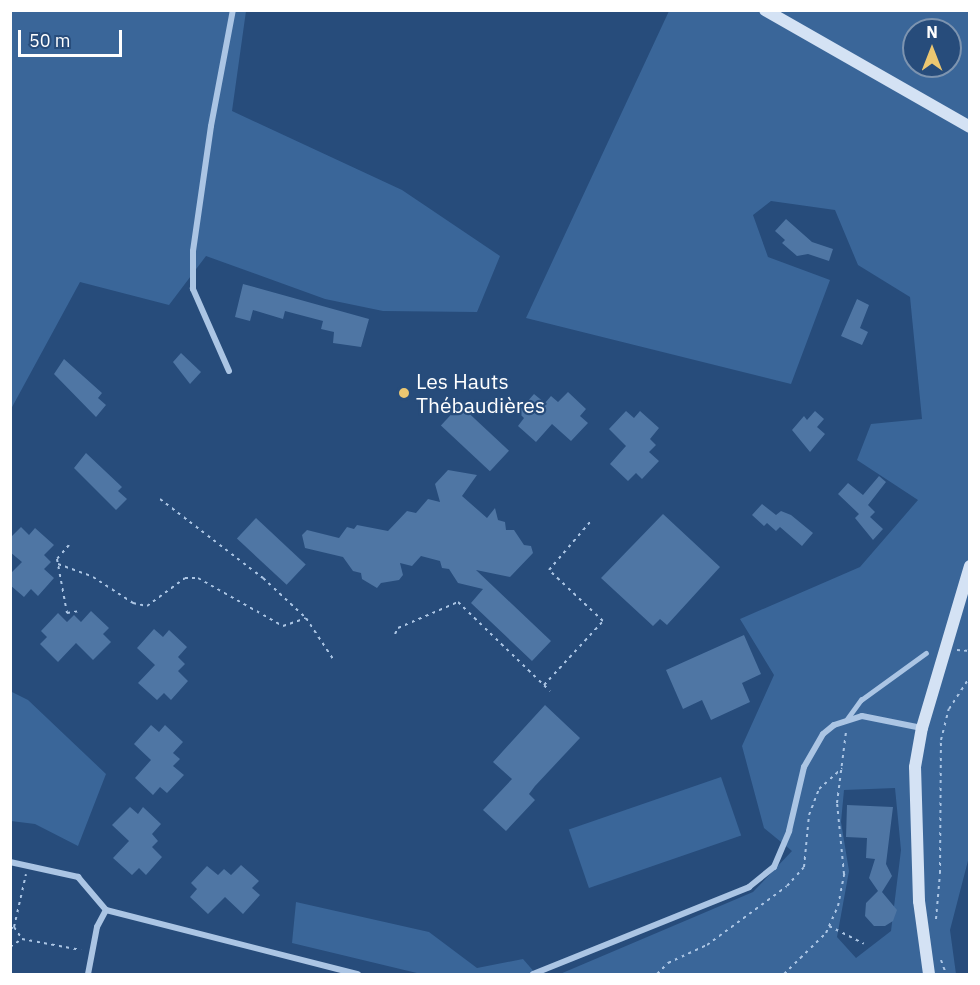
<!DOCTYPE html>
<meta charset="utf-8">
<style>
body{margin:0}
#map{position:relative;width:980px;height:985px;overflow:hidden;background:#274c7b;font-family:"IBM Plex Sans",sans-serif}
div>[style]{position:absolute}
.green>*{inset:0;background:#3a6699;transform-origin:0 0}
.building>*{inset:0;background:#4f76a4;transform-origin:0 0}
.path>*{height:2px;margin-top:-1px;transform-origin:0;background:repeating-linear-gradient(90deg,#abc5e4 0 3px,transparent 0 7.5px)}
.service>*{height:4.5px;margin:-2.25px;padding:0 2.25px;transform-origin:2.25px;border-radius:2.25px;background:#abc5e4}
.minor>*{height:6px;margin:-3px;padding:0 3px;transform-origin:3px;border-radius:3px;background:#abc5e4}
.secondary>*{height:12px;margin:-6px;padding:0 6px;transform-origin:6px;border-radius:6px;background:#d4e2f4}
.dots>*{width:16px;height:16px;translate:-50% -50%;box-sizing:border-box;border:3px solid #274c7b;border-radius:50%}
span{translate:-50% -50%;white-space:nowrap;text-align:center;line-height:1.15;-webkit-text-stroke:4.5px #274c7b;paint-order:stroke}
.poi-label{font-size:21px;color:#fff}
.left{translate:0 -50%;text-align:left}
.frame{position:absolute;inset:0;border:12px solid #fff;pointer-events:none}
.north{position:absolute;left:902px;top:18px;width:60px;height:60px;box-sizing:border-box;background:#274c7b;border:2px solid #7d94b0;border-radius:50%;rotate:0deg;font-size:16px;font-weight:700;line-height:24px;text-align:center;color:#fff}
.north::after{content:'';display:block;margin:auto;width:21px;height:27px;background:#ecc771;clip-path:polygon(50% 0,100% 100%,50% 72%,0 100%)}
.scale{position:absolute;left:18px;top:30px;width:104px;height:27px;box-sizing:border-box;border:3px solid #fff;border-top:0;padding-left:8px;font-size:18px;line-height:21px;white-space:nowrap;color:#fff;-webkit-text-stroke:4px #274c7b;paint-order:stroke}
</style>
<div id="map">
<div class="green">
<div style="clip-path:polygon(11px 11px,246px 11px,232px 111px,402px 190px,500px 256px,477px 312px,383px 311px,325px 299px,206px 256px,169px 305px,80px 282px,11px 409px)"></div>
<div style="clip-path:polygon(evenodd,669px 11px,969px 11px,970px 853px,950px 930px,956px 974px,560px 974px,753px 892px,792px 851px,764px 828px,742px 746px,774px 675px,740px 619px,860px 567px,918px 500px,857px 460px,871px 424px,922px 419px,910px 297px,858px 265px,835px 210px,771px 201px,753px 215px,768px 257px,830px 280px,791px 384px,526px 318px,669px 11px,914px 30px,950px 30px,950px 66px,914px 66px,914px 30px,669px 11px,895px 788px,901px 850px,891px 931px,856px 958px,837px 937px,849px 871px,841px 822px,844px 790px,895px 788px)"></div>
<div style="clip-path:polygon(10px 691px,28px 700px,106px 774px,78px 846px,35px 824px,11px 821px)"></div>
<div style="left:721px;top:777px;width:62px;height:161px;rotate:71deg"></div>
<div style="clip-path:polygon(296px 902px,429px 932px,477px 968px,523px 959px,536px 974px,421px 974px,292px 943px)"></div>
</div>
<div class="building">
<div style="clip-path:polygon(786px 219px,812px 242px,833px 249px,829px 261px,808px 254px,797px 256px,782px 243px,785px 240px,775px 231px)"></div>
<div style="clip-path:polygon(243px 284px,369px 319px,361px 347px,333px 343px,334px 332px,321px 329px,323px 321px,285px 311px,283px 319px,253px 310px,250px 321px,235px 317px)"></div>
<div style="clip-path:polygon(857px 299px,869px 305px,860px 328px,868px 332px,862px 345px,841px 336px)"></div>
<div style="clip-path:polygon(181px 353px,201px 372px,190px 384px,173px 362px)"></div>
<div style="clip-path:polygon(64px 359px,102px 393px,98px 398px,106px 405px,96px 417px,54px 374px)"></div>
<div style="clip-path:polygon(568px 392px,586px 409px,580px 416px,588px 423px,571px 441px,552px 424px,536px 442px,518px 426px,524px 418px,518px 412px,534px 394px,545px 403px,551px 396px,558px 402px)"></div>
<div style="left:460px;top:405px;width:67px;height:28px;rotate:43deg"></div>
<div style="clip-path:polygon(626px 411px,634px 418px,640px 411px,659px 428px,650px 439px,656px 445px,649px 452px,659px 461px,642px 479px,636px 473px,628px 481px,610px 464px,626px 446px,609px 429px)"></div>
<div style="clip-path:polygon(815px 411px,824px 419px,817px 427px,825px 434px,810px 452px,792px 430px,804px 416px,807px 420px)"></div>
<div style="clip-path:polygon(86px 453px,122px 487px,118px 491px,127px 499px,116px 510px,74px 468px)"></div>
<div style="clip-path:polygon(448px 470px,477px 475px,462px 496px,487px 518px,495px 508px,498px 520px,505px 522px,506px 530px,514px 530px,524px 545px,531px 546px,533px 553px,510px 577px,476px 570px,551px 641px,532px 661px,471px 603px,483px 589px,458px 583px,449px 569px,442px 568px,440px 561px,421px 556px,412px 566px,400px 563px,403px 575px,399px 580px,381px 583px,377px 588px,362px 579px,361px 573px,353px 571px,343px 557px,305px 548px,302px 535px,307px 530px,339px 538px,347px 527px,354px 529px,357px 525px,388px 531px,407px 511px,416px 513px,428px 499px,440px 502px,435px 484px)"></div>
<div style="clip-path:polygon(879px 476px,886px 482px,868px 505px,875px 512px,870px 517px,883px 529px,873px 540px,855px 518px,859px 514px,838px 494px,848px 483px,863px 495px)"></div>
<div style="clip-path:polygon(762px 504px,776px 515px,781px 511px,791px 515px,813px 533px,802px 546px,780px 527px,776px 531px,767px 523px,764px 526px,752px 515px)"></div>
<div style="clip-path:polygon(663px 514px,720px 567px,667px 625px,660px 619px,653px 626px,601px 578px)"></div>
<div style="left:256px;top:518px;width:68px;height:28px;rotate:43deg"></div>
<div style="clip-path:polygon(21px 527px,29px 535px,35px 528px,54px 545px,44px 555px,51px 562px,44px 569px,54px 578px,38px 596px,31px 589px,24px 597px,10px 585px,10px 574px,22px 562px,10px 552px,10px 538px)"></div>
<div style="clip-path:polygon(91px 611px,109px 628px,103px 634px,111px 642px,93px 660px,76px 643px,58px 662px,40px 644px,47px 637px,41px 631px,58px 613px,67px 622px,74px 615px,81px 622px)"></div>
<div style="clip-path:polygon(154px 629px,163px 637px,169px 630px,187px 647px,178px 657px,185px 664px,178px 671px,188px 681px,171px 700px,164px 693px,157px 700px,138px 683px,155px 665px,137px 648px)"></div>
<div style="clip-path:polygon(744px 635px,761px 674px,742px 683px,750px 702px,711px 720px,702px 700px,683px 709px,666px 670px)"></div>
<div style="clip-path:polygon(545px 705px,580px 738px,535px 786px,529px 794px,535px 800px,506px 831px,483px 810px,512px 779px,493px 762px)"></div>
<div style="clip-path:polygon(151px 725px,159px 732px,165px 725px,183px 742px,173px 753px,180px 759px,173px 766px,184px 775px,167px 793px,160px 787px,153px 795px,135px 778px,151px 760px,134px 744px)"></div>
<div style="clip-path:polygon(847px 805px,893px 807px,886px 864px,892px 876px,882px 892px,897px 910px,893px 921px,885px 926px,874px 926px,865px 916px,866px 903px,878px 891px,869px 878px,875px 859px,866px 858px,867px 838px,846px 837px)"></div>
<div style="clip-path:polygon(130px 807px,138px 814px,143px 807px,161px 824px,152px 834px,158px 841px,152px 847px,162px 857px,146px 875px,139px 868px,132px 875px,113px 858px,129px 841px,112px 825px)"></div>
<div style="clip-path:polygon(241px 865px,259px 881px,252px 888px,260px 895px,243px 914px,225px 897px,208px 914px,190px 897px,197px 889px,191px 883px,207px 866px,218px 875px,224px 869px,231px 875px)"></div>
</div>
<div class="path">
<div style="left:160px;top:499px;width:130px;rotate:37.5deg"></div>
<div style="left:263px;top:578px;width:59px;rotate:42.9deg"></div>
<div style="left:69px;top:545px;width:18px;rotate:131deg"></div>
<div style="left:57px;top:559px;width:55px;rotate:79.5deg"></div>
<div style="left:67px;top:613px;width:12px;rotate:-9deg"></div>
<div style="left:58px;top:564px;width:37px;rotate:20deg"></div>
<div style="left:93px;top:577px;width:48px;rotate:33deg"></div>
<div style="left:133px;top:603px;width:14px;rotate:12deg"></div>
<div style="left:147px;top:606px;width:47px;rotate:-36.4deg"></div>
<div style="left:185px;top:578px;width:13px"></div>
<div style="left:198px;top:578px;width:98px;rotate:29.5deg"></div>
<div style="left:283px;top:626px;width:24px;rotate:-19deg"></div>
<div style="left:306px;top:618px;width:49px;rotate:56.6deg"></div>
<div style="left:395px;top:634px;width:7px;rotate:-63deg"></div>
<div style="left:398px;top:628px;width:65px;rotate:-23.4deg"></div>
<div style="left:458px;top:602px;width:128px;rotate:44.1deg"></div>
<div style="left:957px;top:650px;width:13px;rotate:4deg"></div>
<div style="left:544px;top:685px;width:87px;rotate:-47.3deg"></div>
<div style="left:603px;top:621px;width:74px;rotate:-136.6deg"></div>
<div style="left:549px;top:570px;width:63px;rotate:-49.5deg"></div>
<div style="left:936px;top:919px;width:46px;rotate:-85deg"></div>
<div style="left:940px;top:873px;width:133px;rotate:-89.6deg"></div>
<div style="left:941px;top:740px;width:32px;rotate:-76deg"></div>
<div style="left:949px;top:709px;width:38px;rotate:-57deg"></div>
<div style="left:829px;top:926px;width:39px;rotate:27deg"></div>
<div style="left:14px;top:927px;width:54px;rotate:-77.2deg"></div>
<div style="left:10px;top:929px;width:4px;rotate:-27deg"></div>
<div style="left:14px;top:927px;width:14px;rotate:56deg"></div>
<div style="left:22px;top:939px;width:60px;rotate:10.6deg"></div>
<div style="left:10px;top:947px;width:14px;rotate:-34deg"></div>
<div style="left:941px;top:960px;width:15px;rotate:70deg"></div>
<div style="left:657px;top:974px;width:16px;rotate:-45deg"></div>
<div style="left:668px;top:963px;width:43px;rotate:-24.8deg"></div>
<div style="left:707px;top:945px;width:99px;rotate:-36.4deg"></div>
<div style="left:787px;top:886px;width:25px;rotate:-48deg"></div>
<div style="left:804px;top:867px;width:52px;rotate:-84.5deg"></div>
<div style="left:809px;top:815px;width:28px;rotate:-69deg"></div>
<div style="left:819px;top:789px;width:31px;rotate:-42deg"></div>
<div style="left:784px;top:974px;width:59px;rotate:-44.3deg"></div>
<div style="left:826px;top:933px;width:30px;rotate:-66deg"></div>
<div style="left:838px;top:906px;width:33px;rotate:-79deg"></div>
<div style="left:844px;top:874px;width:71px;rotate:-95.6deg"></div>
<div style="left:837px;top:803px;width:72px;rotate:-82.8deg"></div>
</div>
<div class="service">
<div style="left:847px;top:719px;width:24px;rotate:-54deg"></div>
<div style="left:861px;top:700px;width:80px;rotate:-35.9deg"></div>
</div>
<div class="minor">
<div style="left:229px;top:371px;width:90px;rotate:-113.7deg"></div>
<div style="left:193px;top:289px;width:38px;rotate:-90deg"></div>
<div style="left:193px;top:251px;width:126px;rotate:-81.8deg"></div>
<div style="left:211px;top:126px;width:118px;rotate:-79.3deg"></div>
<div style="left:10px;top:862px;width:70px;rotate:12.4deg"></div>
<div style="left:78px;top:877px;width:43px;rotate:49.7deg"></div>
<div style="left:106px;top:910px;width:19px;rotate:118deg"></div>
<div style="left:97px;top:927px;width:48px;rotate:100.8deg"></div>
<div style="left:106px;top:910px;width:260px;rotate:14.3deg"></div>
<div style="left:533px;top:974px;width:233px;rotate:-21.9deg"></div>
<div style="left:749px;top:887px;width:32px;rotate:-39deg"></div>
<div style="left:774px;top:867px;width:39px;rotate:-67deg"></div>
<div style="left:789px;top:831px;width:66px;rotate:-76.8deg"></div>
<div style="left:804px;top:767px;width:38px;rotate:-60deg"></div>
<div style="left:823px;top:734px;width:14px;rotate:-39deg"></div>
<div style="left:834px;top:725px;width:29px;rotate:-18deg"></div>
<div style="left:862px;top:716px;width:61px;rotate:11.3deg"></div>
</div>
<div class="secondary">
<div style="left:765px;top:10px;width:236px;rotate:29.7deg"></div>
<div style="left:929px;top:974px;width:74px;rotate:-97.8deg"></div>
<div style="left:919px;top:901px;width:134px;rotate:-91.7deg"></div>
<div style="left:915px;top:767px;width:40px;rotate:-80deg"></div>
<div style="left:922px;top:728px;width:169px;rotate:-73.5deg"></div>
</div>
<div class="dots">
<div style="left:404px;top:393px;background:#ecc771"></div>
</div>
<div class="poi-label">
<span class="left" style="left:416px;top:393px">Les Hauts<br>Thébaudières</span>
</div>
<div class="frame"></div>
<div class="north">N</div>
<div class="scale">50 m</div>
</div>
